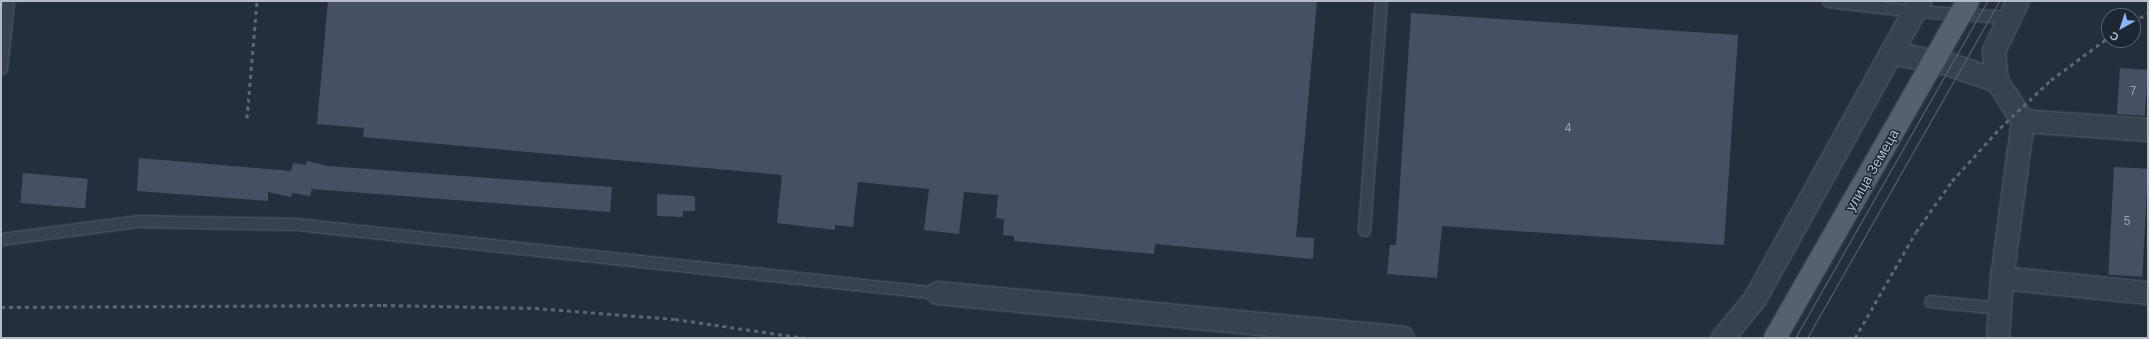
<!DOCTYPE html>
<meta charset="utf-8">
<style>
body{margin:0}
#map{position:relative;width:2149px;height:339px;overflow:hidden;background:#242f3e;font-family:Helvetica,sans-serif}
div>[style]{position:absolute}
.building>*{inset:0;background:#455162;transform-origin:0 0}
.roads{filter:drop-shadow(0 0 1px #565f6c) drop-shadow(0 0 1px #565f6c)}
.lane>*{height:11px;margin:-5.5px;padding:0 5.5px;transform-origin:5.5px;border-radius:5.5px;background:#38414e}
.street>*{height:22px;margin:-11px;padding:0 11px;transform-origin:11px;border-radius:11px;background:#38414e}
.tram>*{height:1px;margin:-0.5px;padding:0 0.5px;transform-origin:0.5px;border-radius:0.5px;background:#5a6575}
.rail>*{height:3px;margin-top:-1.5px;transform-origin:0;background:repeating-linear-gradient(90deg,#5a6575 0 4px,transparent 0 8px)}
.bridges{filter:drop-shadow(0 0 1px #414a57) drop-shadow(0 0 1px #414a57)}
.primary-bridge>*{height:22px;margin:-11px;padding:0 11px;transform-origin:11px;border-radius:11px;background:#56606e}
span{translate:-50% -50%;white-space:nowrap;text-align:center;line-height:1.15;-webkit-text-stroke:3px #1d2633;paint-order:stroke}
.number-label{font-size:12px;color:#98a1af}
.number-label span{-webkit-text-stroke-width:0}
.street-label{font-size:14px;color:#b4bcc9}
.frame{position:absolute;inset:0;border:2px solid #b4bcc9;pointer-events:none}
.north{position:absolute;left:2101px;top:8px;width:40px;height:40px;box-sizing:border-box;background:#1d2633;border:1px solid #59626f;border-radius:50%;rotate:219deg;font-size:11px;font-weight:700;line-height:16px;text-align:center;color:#b4bcc9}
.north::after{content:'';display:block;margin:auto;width:14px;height:18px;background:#8ab4f8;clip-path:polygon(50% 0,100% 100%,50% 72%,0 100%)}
</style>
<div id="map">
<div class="building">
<div style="clip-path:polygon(328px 1px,1317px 1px,1296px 237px,1314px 238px,1313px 259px,1155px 244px,1154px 254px,1014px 241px,1014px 236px,1003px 235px,1004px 219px,996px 218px,998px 195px,964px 192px,959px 234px,924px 230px,929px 189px,858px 182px,853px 227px,835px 225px,835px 230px,777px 223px,782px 175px,363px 137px,364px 128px,317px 124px)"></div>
<div style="clip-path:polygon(1411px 13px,1738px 35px,1724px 245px,1442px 226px,1437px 278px,1387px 274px,1390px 245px,1396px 245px)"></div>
<div style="left:2120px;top:68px;width:28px;height:46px;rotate:4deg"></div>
<div style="clip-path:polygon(139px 158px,291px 171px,293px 163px,306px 165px,307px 161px,328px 166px,612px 187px,610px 212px,312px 189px,310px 196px,292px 193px,291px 197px,268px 192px,268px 201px,137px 191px)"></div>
<div style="left:2114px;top:167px;width:34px;height:108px;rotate:3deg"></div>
<div style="left:23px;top:173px;width:65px;height:30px;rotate:5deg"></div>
<div style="clip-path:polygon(657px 194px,695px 196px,695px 211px,683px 211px,683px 217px,657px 216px)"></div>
</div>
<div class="roads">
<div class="lane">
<div style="left:1828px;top:1px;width:87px;rotate:6.6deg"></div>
<div style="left:1914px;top:11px;width:95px;rotate:3.6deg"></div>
<div style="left:1px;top:68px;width:67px;rotate:-84deg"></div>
<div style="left:1364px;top:230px;width:230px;rotate:-85.8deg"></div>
<div style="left:1px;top:239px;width:137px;rotate:-7.5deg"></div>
<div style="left:137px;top:221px;width:159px;rotate:1.1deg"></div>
<div style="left:296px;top:224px;width:646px;rotate:6.13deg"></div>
<div style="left:1930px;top:301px;width:70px;rotate:5.7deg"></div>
</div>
<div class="street">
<div style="left:1891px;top:53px;width:58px;rotate:10.9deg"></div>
<div style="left:1948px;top:64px;width:52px;rotate:19.1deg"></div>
<div style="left:1997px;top:81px;width:48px;rotate:57deg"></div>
<div style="left:2023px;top:121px;width:125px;rotate:4.1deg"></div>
<div style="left:1997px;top:81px;width:30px;rotate:-96deg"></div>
<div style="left:1994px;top:51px;width:55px;rotate:-64.4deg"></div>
<div style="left:2002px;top:278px;width:147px;rotate:5.9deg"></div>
<div style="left:938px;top:293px;width:467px;rotate:5.5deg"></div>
<div style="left:1723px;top:338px;width:50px;rotate:-50.6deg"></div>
<div style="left:1755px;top:299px;width:341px;rotate:-61deg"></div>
<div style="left:1998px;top:338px;width:60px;rotate:-86.2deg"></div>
<div style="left:2002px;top:278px;width:158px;rotate:-82.4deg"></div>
</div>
</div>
<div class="tram">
<div style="left:1795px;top:338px;width:388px;rotate:-60.3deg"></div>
<div style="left:1807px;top:338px;width:388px;rotate:-60.3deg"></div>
</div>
<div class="rail">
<div style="left:2133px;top:22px;width:17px;rotate:-31deg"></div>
<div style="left:247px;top:118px;width:117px;rotate:-85.1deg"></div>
<div style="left:1px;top:307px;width:382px;rotate:-0.3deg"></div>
<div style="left:383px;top:305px;width:152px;rotate:1.1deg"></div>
<div style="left:535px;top:308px;width:140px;rotate:4.5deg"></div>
<div style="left:675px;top:319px;width:132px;rotate:8.3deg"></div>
<div style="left:1855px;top:338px;width:122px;rotate:-60.1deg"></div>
<div style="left:1916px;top:232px;width:62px;rotate:-54.8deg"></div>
<div style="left:1952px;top:181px;width:72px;rotate:-47.8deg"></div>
<div style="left:2000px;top:128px;width:70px;rotate:-43.3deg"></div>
<div style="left:2051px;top:80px;width:72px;rotate:-36.6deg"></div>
</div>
<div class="bridges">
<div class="primary-bridge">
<div style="left:1775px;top:338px;width:388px;rotate:-60.2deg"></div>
</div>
</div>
<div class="number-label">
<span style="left:2133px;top:92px">7</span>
<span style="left:1568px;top:129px">4</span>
<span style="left:2127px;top:222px">5</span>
</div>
<div class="street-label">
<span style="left:1872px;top:170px;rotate:-60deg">улица Земеца</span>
</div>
<div class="frame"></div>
<div class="north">С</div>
</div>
